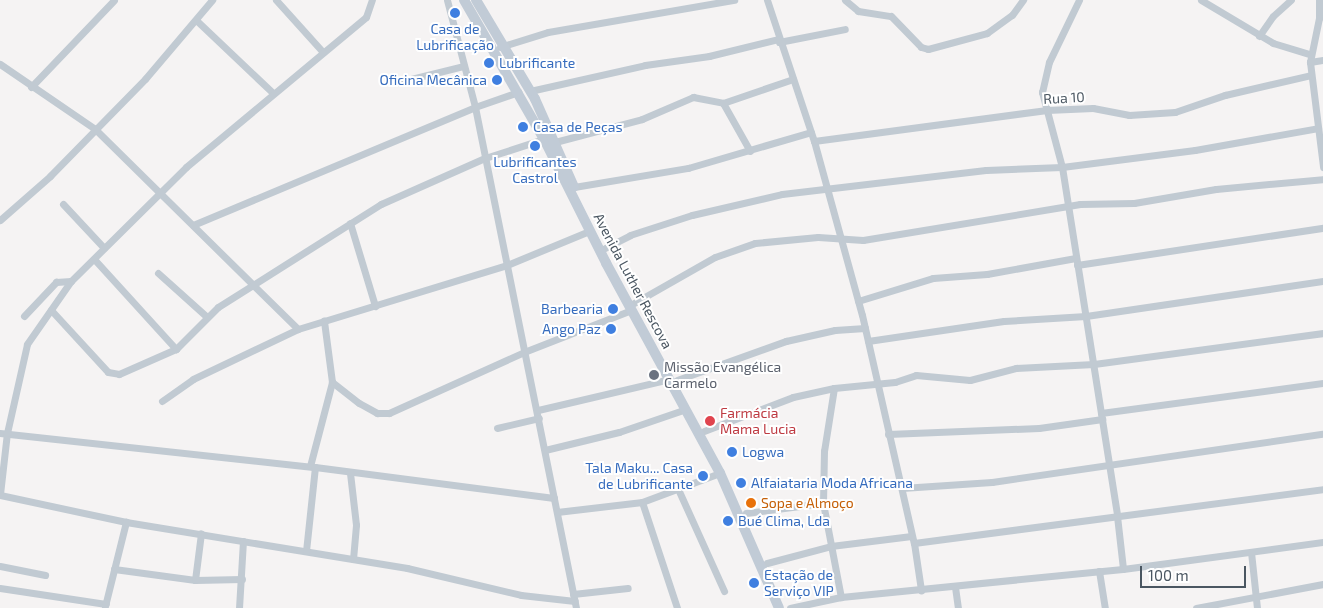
<!DOCTYPE html>
<meta charset="utf-8">
<style>
body{margin:0}
#map{position:relative;width:1323px;height:608px;overflow:hidden;background:#f5f3f3;font-family:"Exo 2",sans-serif}
div>[style]{position:absolute}
.minor>*{height:7px;margin:-3.5px;padding:0 3.5px;transform-origin:3.5px;border-radius:3.5px;background:#c1cad2}
.secondary>*{height:10px;margin:-5px;padding:0 5px;transform-origin:5px;border-radius:5px;background:#c1cbd6}
.dots>*{width:14px;height:14px;translate:-50% -50%;box-sizing:border-box;border:2px solid #fff;border-radius:50%}
span{translate:-50% -50%;white-space:nowrap;text-align:center;line-height:1.15;-webkit-text-stroke:4px #fff;paint-order:stroke}
.shop-label{font-size:14px;color:#366cbe}
.left{translate:0 -50%;text-align:left}
.right{translate:-100% -50%;text-align:right}
.street-label{font-size:14px;color:#4a5661}
.worship-label{font-size:14px;color:#5b616d}
.health-label{font-size:14px;color:#be3a42}
.food-label{font-size:14px;color:#c56008}
.scale{position:absolute;left:1140px;top:566px;width:106px;height:22px;box-sizing:border-box;border:2px solid #4a5661;border-top:0;padding-left:6px;font-size:15px;line-height:18px;white-space:nowrap;color:#4a5661;-webkit-text-stroke:4px #fff;paint-order:stroke}
</style>
<div id="map">
<div class="minor">
<div style="left:276px;top:0;width:69px;rotate:48deg"></div>
<div style="left:447px;top:0;width:111px;rotate:75.3deg"></div>
<div style="left:475px;top:107px;width:511px;rotate:78.6deg"></div>
<div style="left:767px;top:0;width:149px;rotate:71.6deg"></div>
<div style="left:814px;top:141px;width:180px;rotate:74.6deg"></div>
<div style="left:862px;top:315px;width:234px;rotate:77.2deg"></div>
<div style="left:914px;top:543px;width:48px;rotate:81.5deg"></div>
<div style="left:845px;top:0;width:17px;rotate:40deg"></div>
<div style="left:858px;top:11px;width:33px;rotate:9deg"></div>
<div style="left:891px;top:16px;width:43px;rotate:45.9deg"></div>
<div style="left:921px;top:47px;width:7px;rotate:16deg"></div>
<div style="left:928px;top:49px;width:61px;rotate:-15.2deg"></div>
<div style="left:987px;top:33px;width:31px;rotate:-36deg"></div>
<div style="left:1012px;top:15px;width:19px;rotate:-54deg"></div>
<div style="left:1079px;top:0;width:69px;rotate:115.8deg"></div>
<div style="left:1049px;top:62px;width:31px;rotate:103deg"></div>
<div style="left:1042px;top:92px;width:78px;rotate:75.1deg"></div>
<div style="left:1062px;top:167px;width:353px;rotate:81deg"></div>
<div style="left:1117px;top:516px;width:53px;rotate:83.5deg"></div>
<div style="left:1201px;top:0;width:84px;rotate:30.8deg"></div>
<div style="left:1273px;top:43px;width:39px;rotate:17deg"></div>
<div style="left:1319px;top:0;width:18px;rotate:90deg"></div>
<div style="left:1319px;top:18px;width:45px;rotate:101.6deg"></div>
<div style="left:1310px;top:62px;width:106px;rotate:82.9deg"></div>
<div style="left:196px;top:20px;width:105px;rotate:43.5deg"></div>
<div style="left:1259px;top:36px;width:24px;rotate:-55deg"></div>
<div style="left:1273px;top:16px;width:24px;rotate:-42deg"></div>
<div style="left:779px;top:42px;width:67px;rotate:-11.1deg"></div>
<div style="left:500px;top:47px;width:50px;rotate:-17.4deg"></div>
<div style="left:548px;top:32px;width:189px;rotate:-9.8deg"></div>
<div style="left:1310px;top:62px;width:13px;rotate:-9deg"></div>
<div style="left:0;top:64px;width:115px;rotate:34.4deg"></div>
<div style="left:95px;top:129px;width:285px;rotate:44.6deg"></div>
<div style="left:395px;top:83px;width:70px;rotate:-14deg"></div>
<div style="left:31px;top:87px;width:120px;rotate:-46.3deg"></div>
<div style="left:530px;top:91px;width:118px;rotate:-12.7deg"></div>
<div style="left:645px;top:65px;width:65px;rotate:-8deg"></div>
<div style="left:709px;top:56px;width:71px;rotate:-13.8deg"></div>
<div style="left:723px;top:103px;width:55px;rotate:60.6deg"></div>
<div style="left:814px;top:141px;width:235px;rotate:-7.6deg"></div>
<div style="left:1047px;top:110px;width:46px;rotate:-2.5deg"></div>
<div style="left:1093px;top:108px;width:37px;rotate:11deg"></div>
<div style="left:1129px;top:115px;width:46px;rotate:-3.7deg"></div>
<div style="left:1175px;top:112px;width:53px;rotate:-18.8deg"></div>
<div style="left:1225px;top:95px;width:88px;rotate:-13.1deg"></div>
<div style="left:555px;top:142px;width:90px;rotate:-14.8deg"></div>
<div style="left:642px;top:119px;width:56px;rotate:-23.3deg"></div>
<div style="left:693px;top:97px;width:31px;rotate:11deg"></div>
<div style="left:723px;top:103px;width:74px;rotate:-18.9deg"></div>
<div style="left:574px;top:187px;width:116px;rotate:-9.5deg"></div>
<div style="left:688px;top:168px;width:128px;rotate:-16.3deg"></div>
<div style="left:63px;top:204px;width:60px;rotate:47deg"></div>
<div style="left:0;top:220px;width:67px;rotate:-41.3deg"></div>
<div style="left:50px;top:176px;width:136px;rotate:-45.6deg"></div>
<div style="left:145px;top:79px;width:104px;rotate:-49.7deg"></div>
<div style="left:350px;top:223px;width:87px;rotate:73.2deg"></div>
<div style="left:193px;top:225px;width:306px;rotate:-22.7deg"></div>
<div style="left:475px;top:107px;width:46px;rotate:-19.2deg"></div>
<div style="left:605px;top:248px;width:28px;rotate:-27deg"></div>
<div style="left:630px;top:235px;width:65px;rotate:-17.9deg"></div>
<div style="left:692px;top:215px;width:92px;rotate:-13.1deg"></div>
<div style="left:782px;top:194px;width:205px;rotate:-6.7deg"></div>
<div style="left:986px;top:170px;width:76px;rotate:-2.3deg"></div>
<div style="left:1062px;top:167px;width:134px;rotate:-7.3deg"></div>
<div style="left:1195px;top:150px;width:125px;rotate:-10.1deg"></div>
<div style="left:94px;top:259px;width:122px;rotate:47.7deg"></div>
<div style="left:1077px;top:265px;width:249px;rotate:-8.6deg"></div>
<div style="left:158px;top:273px;width:66px;rotate:41.9deg"></div>
<div style="left:858px;top:301px;width:78px;rotate:-17deg"></div>
<div style="left:933px;top:278px;width:54px;rotate:-4.2deg"></div>
<div style="left:987px;top:274px;width:90px;rotate:-10.2deg"></div>
<div style="left:634px;top:303px;width:93px;rotate:-29.6deg"></div>
<div style="left:715px;top:257px;width:42px;rotate:-19.3deg"></div>
<div style="left:755px;top:243px;width:63px;rotate:-5.4deg"></div>
<div style="left:818px;top:237px;width:45px;rotate:3.8deg"></div>
<div style="left:863px;top:240px;width:220px;rotate:-9.4deg"></div>
<div style="left:1080px;top:204px;width:54px;rotate:-1.1deg"></div>
<div style="left:1134px;top:203px;width:83px;rotate:-9.7deg"></div>
<div style="left:1216px;top:189px;width:107px;rotate:-5.3deg"></div>
<div style="left:51px;top:310px;width:84px;rotate:47.4deg"></div>
<div style="left:108px;top:372px;width:11px;rotate:10deg"></div>
<div style="left:119px;top:374px;width:62px;rotate:-23.7deg"></div>
<div style="left:176px;top:349px;width:59px;rotate:-45deg"></div>
<div style="left:218px;top:307px;width:193px;rotate:-32.3deg"></div>
<div style="left:381px;top:204px;width:114px;rotate:-23.9deg"></div>
<div style="left:485px;top:158px;width:62px;rotate:-17.9deg"></div>
<div style="left:24px;top:316px;width:47px;rotate:-46.7deg"></div>
<div style="left:56px;top:282px;width:15px;rotate:-4deg"></div>
<div style="left:868px;top:341px;width:137px;rotate:-8.4deg"></div>
<div style="left:1004px;top:321px;width:82px;rotate:-3.5deg"></div>
<div style="left:1086px;top:316px;width:240px;rotate:-8.4deg"></div>
<div style="left:677px;top:380px;width:116px;rotate:-19.7deg"></div>
<div style="left:786px;top:341px;width:50px;rotate:-12.7deg"></div>
<div style="left:835px;top:330px;width:30px;rotate:-4deg"></div>
<div style="left:332px;top:382px;width:34px;rotate:38deg"></div>
<div style="left:359px;top:403px;width:21px;rotate:29deg"></div>
<div style="left:377px;top:413px;width:12px"></div>
<div style="left:389px;top:413px;width:148px;rotate:-24.3deg"></div>
<div style="left:524px;top:352px;width:116px;rotate:-21.3deg"></div>
<div style="left:834px;top:388px;width:64px;rotate:99deg"></div>
<div style="left:824px;top:451px;width:52px;rotate:91.1deg"></div>
<div style="left:823px;top:503px;width:96px;rotate:79.2deg"></div>
<div style="left:162px;top:401px;width:38px;rotate:-35deg"></div>
<div style="left:193px;top:379px;width:116px;rotate:-25.5deg"></div>
<div style="left:298px;top:329px;width:219px;rotate:-17deg"></div>
<div style="left:507px;top:265px;width:89px;rotate:-22.5deg"></div>
<div style="left:538px;top:410px;width:136px;rotate:-13.2deg"></div>
<div style="left:1101px;top:413px;width:224px;rotate:-7.7deg"></div>
<div style="left:497px;top:428px;width:43px;rotate:-13.4deg"></div>
<div style="left:704px;top:431px;width:95px;rotate:-20.9deg"></div>
<div style="left:793px;top:397px;width:42px;rotate:-12.4deg"></div>
<div style="left:834px;top:388px;width:61px;rotate:-5.6deg"></div>
<div style="left:895px;top:382px;width:22px;rotate:-18deg"></div>
<div style="left:916px;top:375px;width:54px;rotate:5.3deg"></div>
<div style="left:970px;top:380px;width:48px;rotate:-14.6deg"></div>
<div style="left:1016px;top:368px;width:78px;rotate:-2.9deg"></div>
<div style="left:1094px;top:364px;width:231px;rotate:-7.7deg"></div>
<div style="left:0;top:433px;width:317px;rotate:6.2deg"></div>
<div style="left:315px;top:467px;width:241px;rotate:7.4deg"></div>
<div style="left:888px;top:434px;width:151px;rotate:-2.3deg"></div>
<div style="left:1039px;top:428px;width:64px;rotate:-8.1deg"></div>
<div style="left:545px;top:450px;width:76px;rotate:-13.7deg"></div>
<div style="left:619px;top:432px;width:71px;rotate:-18.9deg"></div>
<div style="left:310px;top:466px;width:87px;rotate:-75.3deg"></div>
<div style="left:332px;top:382px;width:62px;rotate:-97.5deg"></div>
<div style="left:350px;top:473px;width:52px;rotate:83.4deg"></div>
<div style="left:356px;top:525px;width:34px;rotate:95deg"></div>
<div style="left:902px;top:488px;width:90px;rotate:-3.8deg"></div>
<div style="left:992px;top:482px;width:334px;rotate:-8.3deg"></div>
<div style="left:678px;top:489px;width:112px;rotate:65.7deg"></div>
<div style="left:0;top:494px;width:61px;rotate:-83.5deg"></div>
<div style="left:7px;top:433px;width:91px;rotate:-77.3deg"></div>
<div style="left:27px;top:344px;width:77px;rotate:-55.1deg"></div>
<div style="left:71px;top:281px;width:162px;rotate:-44.7deg"></div>
<div style="left:186px;top:167px;width:234px;rotate:-39.8deg"></div>
<div style="left:366px;top:17px;width:18px;rotate:-71deg"></div>
<div style="left:0;top:495px;width:129px;rotate:12.1deg"></div>
<div style="left:126px;top:522px;width:285px;rotate:9.3deg"></div>
<div style="left:407px;top:568px;width:117px;rotate:13.3deg"></div>
<div style="left:521px;top:595px;width:54px;rotate:6.3deg"></div>
<div style="left:642px;top:502px;width:112px;rotate:71.7deg"></div>
<div style="left:557px;top:512px;width:86px;rotate:-6.7deg"></div>
<div style="left:642px;top:502px;width:83px;rotate:-20.4deg"></div>
<div style="left:746px;top:513px;width:78px;rotate:-7.4deg"></div>
<div style="left:914px;top:543px;width:413px;rotate:-7.5deg"></div>
<div style="left:306px;top:551px;width:84px;rotate:-83.9deg"></div>
<div style="left:1251px;top:552px;width:56px;rotate:83.9deg"></div>
<div style="left:767px;top:563px;width:66px;rotate:-14.9deg"></div>
<div style="left:831px;top:546px;width:81px;rotate:-7.1deg"></div>
<div style="left:0;top:566px;width:46px;rotate:11.3deg"></div>
<div style="left:114px;top:569px;width:82px;rotate:7.7deg"></div>
<div style="left:195px;top:580px;width:47px;rotate:-1.2deg"></div>
<div style="left:1099px;top:571px;width:37px;rotate:81deg"></div>
<div style="left:195px;top:580px;width:47px;rotate:-82.7deg"></div>
<div style="left:955px;top:587px;width:21px;rotate:82deg"></div>
<div style="left:0;top:588px;width:107px;rotate:8.6deg"></div>
<div style="left:573px;top:594px;width:55px;rotate:-6.2deg"></div>
<div style="left:105px;top:606px;width:87px;rotate:-76deg"></div>
<div style="left:239px;top:608px;width:67px;rotate:-86.6deg"></div>
<div style="left:790px;top:608px;width:52px;rotate:-12.2deg"></div>
<div style="left:841px;top:597px;width:283px;rotate:-5.7deg"></div>
<div style="left:1123px;top:569px;width:202px;rotate:-7.7deg"></div>
<div style="left:1196px;top:608px;width:129px;rotate:-10.7deg"></div>
</div>
<div class="secondary">
<div style="left:464px;top:0;width:160px;rotate:60.1deg"></div>
<div style="left:544px;top:139px;width:139px;rotate:63.4deg"></div>
<div style="left:606px;top:263px;width:239px;rotate:61.5deg"></div>
<div style="left:720px;top:473px;width:147px;rotate:66.4deg"></div>
<div style="left:476px;top:0;width:115px;rotate:59.2deg"></div>
<div style="left:535px;top:99px;width:96px;rotate:66.1deg"></div>
</div>
<div class="dots">
<div style="left:455px;top:13px;background:#3f7fe0"></div>
<div style="left:489px;top:63px;background:#3f7fe0"></div>
<div style="left:497px;top:80px;background:#3f7fe0"></div>
<div style="left:523px;top:127px;background:#3f7fe0"></div>
<div style="left:535px;top:146px;background:#3f7fe0"></div>
<div style="left:613px;top:309px;background:#3f7fe0"></div>
<div style="left:611px;top:329px;background:#3f7fe0"></div>
<div style="left:654px;top:375px;background:#6b7280"></div>
<div style="left:710px;top:421px;background:#e0444e"></div>
<div style="left:732px;top:452px;background:#3f7fe0"></div>
<div style="left:703px;top:476px;background:#3f7fe0"></div>
<div style="left:741px;top:483px;background:#3f7fe0"></div>
<div style="left:751px;top:503px;background:#e8710a"></div>
<div style="left:728px;top:521px;background:#3f7fe0"></div>
<div style="left:754px;top:583px;background:#3f7fe0"></div>
</div>
<div class="shop-label">
<span style="left:455px;top:37px">Casa de<br>Lubrificação</span>
<span class="left" style="left:499px;top:63px">Lubrificante</span>
<span class="right" style="left:487px;top:80px">Oficina Mecânica</span>
<span class="left" style="left:533px;top:127px">Casa de Peças</span>
<span style="left:535px;top:170px">Lubrificantes<br>Castrol</span>
<span class="right" style="left:603px;top:309px">Barbearia</span>
<span class="right" style="left:601px;top:329px">Ango Paz</span>
<span class="left" style="left:742px;top:452px">Logwa</span>
<span class="right" style="left:693px;top:476px">Tala Maku... Casa<br>de Lubrificante</span>
<span class="left" style="left:751px;top:483px">Alfaiataria Moda Africana</span>
<span class="left" style="left:738px;top:521px">Bué Clima, Lda</span>
<span class="left" style="left:764px;top:583px">Estação de<br>Serviço VIP</span>
</div>
<div class="street-label">
<span style="left:1064px;top:98px;rotate:-3deg">Rua 10</span>
<span style="left:633px;top:281px;rotate:62deg">Avenida Luther Rescova</span>
</div>
<div class="worship-label">
<span class="left" style="left:664px;top:375px">Missão Evangélica<br>Carmelo</span>
</div>
<div class="health-label">
<span class="left" style="left:720px;top:421px">Farmácia<br>Mama Lucia</span>
</div>
<div class="food-label">
<span class="left" style="left:761px;top:503px">Sopa e Almoço</span>
</div>
<div class="scale">100 m</div>
</div>
